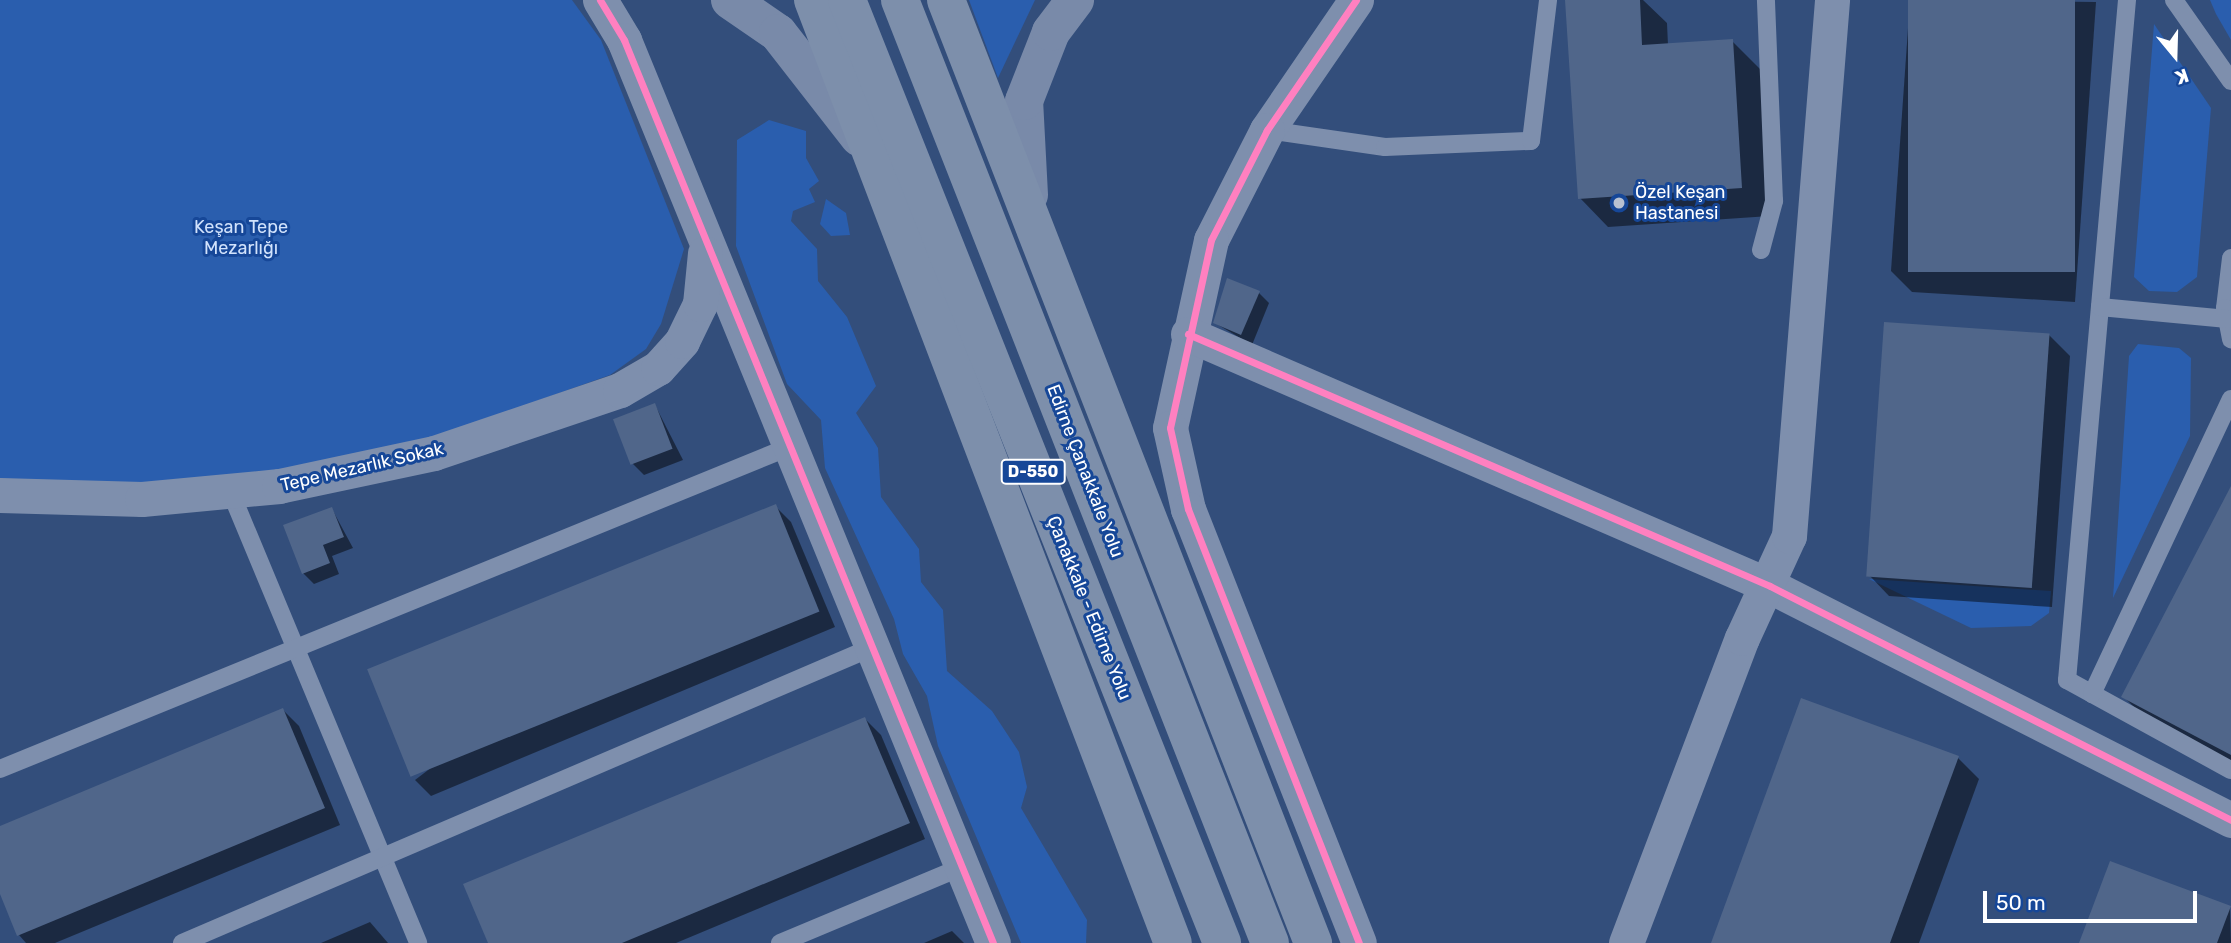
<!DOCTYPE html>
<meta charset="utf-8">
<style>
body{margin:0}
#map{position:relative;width:2231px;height:943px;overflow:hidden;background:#334e7b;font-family:Rubik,sans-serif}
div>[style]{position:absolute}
.green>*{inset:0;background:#2a5eae}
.shadow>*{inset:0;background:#0007}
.building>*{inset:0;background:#50668a;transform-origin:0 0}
.lane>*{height:18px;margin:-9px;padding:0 9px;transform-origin:9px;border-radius:9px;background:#7e8fad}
.street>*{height:35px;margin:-17.5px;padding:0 17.5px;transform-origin:17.5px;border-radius:17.5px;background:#7e8fad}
.secondary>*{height:38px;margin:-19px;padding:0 19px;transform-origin:19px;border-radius:19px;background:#798aa9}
.highway>*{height:38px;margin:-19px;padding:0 19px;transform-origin:19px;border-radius:19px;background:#7d8fab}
.cycleway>*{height:7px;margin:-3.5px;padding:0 3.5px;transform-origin:3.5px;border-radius:3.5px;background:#ff80c0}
.dots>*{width:19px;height:19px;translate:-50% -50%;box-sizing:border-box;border:4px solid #164798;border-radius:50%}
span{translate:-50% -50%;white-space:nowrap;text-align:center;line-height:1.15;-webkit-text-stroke:6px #164798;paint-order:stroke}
.shield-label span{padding:2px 5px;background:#164798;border:2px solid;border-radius:5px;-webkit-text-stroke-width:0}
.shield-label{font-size:16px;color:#fff;font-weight:700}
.poi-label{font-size:18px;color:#fff}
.left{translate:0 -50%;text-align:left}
.park-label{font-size:18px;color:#d1e2fc}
.street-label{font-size:18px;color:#fff}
.north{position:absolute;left:2140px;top:21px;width:70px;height:70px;-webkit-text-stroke:5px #164798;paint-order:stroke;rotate:161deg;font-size:19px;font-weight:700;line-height:28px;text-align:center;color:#fff}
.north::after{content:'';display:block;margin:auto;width:24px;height:32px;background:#fff;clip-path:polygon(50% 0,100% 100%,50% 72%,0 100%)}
.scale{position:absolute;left:1983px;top:891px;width:214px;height:32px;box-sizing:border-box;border:4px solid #fff;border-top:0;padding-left:9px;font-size:21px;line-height:24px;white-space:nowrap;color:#fff;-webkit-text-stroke:5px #164798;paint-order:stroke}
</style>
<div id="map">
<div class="green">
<div style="clip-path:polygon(0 0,572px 0,601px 40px,684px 249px,661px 324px,646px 349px,610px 375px,413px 445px,274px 473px,153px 487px,0 481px)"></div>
<div style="clip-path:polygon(969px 0,1035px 0,998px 78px)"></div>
<div style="clip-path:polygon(2210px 0,2231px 0,2231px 40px,2216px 14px)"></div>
<div style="clip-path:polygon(2154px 24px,2211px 108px,2197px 277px,2177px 292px,2149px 291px,2134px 277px)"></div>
<div style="clip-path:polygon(769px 120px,806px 131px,806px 158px,819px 181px,809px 189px,815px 202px,793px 211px,791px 221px,817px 249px,818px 281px,847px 317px,876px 386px,856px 413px,878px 448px,881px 497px,919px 549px,921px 582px,943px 610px,947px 671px,992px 711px,1019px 752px,1027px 787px,1021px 808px,1087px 920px,1086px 943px,1021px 943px,938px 746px,927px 696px,903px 654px,894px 619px,825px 468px,821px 420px,787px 384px,736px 246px,737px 140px)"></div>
<div style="clip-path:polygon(826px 199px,846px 213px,850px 235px,831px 236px,820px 224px)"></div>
<div style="clip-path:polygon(2138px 344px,2179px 348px,2191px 358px,2190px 436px,2113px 598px,2129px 356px)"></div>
<div style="clip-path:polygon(1869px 579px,2051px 591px,2049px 613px,2031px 626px,1971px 628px)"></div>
</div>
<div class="shadow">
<div style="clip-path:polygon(1567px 0,1643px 0,1667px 23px,1668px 45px,1732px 41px,1761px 70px,1770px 216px,1608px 227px,1580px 198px)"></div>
<div style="clip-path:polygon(1910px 0,2096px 2px,2075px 302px,1912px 292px,1891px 271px)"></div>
<div style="clip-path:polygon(1259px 293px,1269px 303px,1252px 345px,1215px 323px)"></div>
<div style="clip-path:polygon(2049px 335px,2070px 356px,2052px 607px,1889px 596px,1869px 575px)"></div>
<div style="clip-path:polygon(655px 405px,683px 460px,644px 475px,633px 464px)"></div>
<div style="clip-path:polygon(2231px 492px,2231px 763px,2144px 717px,2123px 696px)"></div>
<div style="clip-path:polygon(775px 506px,791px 522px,835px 627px,431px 796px,415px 780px)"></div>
<div style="clip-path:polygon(332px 509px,353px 548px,332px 556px,339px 574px,314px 584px,303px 573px)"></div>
<div style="clip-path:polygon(283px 710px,299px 726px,340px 825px,55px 943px,26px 943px,19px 935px,0 890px,0 828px)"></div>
<div style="clip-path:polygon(865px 719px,881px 735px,925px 839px,676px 943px,490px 943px)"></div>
<div style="clip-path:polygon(1958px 758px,1979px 779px,1919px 943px,1713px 943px)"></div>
<div style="clip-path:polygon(2230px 907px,2231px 943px,2081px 943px)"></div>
<div style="clip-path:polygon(370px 922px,388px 943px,321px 943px)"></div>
<div style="clip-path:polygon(952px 931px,964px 943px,924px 943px)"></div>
</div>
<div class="building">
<div style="clip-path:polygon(1565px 0,1640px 0,1642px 45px,1733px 39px,1742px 188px,1578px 199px)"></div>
<div style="left:1908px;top:0;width:167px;height:272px"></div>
<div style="clip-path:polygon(1227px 278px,1260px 291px,1241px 335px,1213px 323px)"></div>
<div style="left:1884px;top:322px;width:166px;height:255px;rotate:4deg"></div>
<div style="left:655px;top:403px;width:49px;height:45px;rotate:69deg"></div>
<div style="clip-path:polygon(2231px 486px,2231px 755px,2121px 697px)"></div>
<div style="left:776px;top:504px;width:116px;height:441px;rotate:68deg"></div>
<div style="clip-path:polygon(332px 507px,344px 537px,323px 545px,330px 563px,302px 574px,283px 525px)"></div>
<div style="clip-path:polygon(1801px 698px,1959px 756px,1890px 943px,1711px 943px)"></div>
<div style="clip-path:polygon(283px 708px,325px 808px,17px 936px,0 894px,0 826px)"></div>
<div style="clip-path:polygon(865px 717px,910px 823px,622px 943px,488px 943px,463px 884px)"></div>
<div style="clip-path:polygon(2110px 861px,2231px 906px,2217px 943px,2079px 943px)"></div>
</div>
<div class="lane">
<div style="left:2127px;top:0;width:683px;rotate:95.04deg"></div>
<div style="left:2067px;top:680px;width:187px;rotate:28.8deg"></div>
<div style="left:2174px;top:0;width:99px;rotate:54.9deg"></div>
<div style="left:1267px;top:130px;width:119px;rotate:8.2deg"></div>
<div style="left:1385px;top:147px;width:146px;rotate:-2.4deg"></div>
<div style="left:1531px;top:141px;width:142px;rotate:-83.1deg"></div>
<div style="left:1761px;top:250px;width:51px;rotate:-75.1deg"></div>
<div style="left:1774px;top:201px;width:201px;rotate:-92.3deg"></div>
<div style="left:2231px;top:258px;width:50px;rotate:96.8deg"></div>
<div style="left:2225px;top:308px;width:32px;rotate:79deg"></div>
<div style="left:2100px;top:307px;width:128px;rotate:5.4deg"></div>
<div style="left:231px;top:493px;width:487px;rotate:67.4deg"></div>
<div style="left:2092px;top:694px;width:326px;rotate:-64.8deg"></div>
<div style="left:0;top:769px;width:852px;rotate:-22.2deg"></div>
<div style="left:182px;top:943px;width:752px;rotate:-23.19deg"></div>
<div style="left:780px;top:943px;width:197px;rotate:-22.7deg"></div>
</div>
<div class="street">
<div style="left:600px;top:0;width:47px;rotate:59deg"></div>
<div style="left:624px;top:40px;width:975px;rotate:67.77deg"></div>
<div style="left:1356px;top:0;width:158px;rotate:124.4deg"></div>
<div style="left:1267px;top:130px;width:123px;rotate:117deg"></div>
<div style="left:1211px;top:240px;width:192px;rotate:102.3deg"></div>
<div style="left:1170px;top:428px;width:83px;rotate:77.5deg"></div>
<div style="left:1188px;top:509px;width:466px;rotate:68.5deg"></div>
<div style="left:1188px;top:334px;width:634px;rotate:23.41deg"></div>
<div style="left:1770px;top:586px;width:517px;rotate:26.91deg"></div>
<div style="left:0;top:495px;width:142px;rotate:1.6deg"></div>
<div style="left:142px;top:499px;width:138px;rotate:-5.4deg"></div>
<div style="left:279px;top:486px;width:158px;rotate:-12deg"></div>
<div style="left:434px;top:453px;width:196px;rotate:-18.7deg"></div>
<div style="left:620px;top:390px;width:44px;rotate:-30.1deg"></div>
<div style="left:658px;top:368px;width:36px;rotate:-48deg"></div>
<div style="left:682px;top:341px;width:41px;rotate:-64.1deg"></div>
<div style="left:700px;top:304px;width:51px;rotate:-84.4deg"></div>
<div style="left:1626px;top:943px;width:326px;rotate:-69.2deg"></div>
<div style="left:1742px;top:638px;width:112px;rotate:-65.3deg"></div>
<div style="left:1789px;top:536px;width:538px;rotate:-85.41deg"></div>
</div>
<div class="secondary">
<div style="left:730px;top:0;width:58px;rotate:34.5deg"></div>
<div style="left:778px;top:33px;width:132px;rotate:52.1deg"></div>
<div style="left:1029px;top:195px;width:94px;rotate:-93deg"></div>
<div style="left:1024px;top:101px;width:74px;rotate:-68.6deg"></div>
<div style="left:1051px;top:32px;width:40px;rotate:-53deg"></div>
</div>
<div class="highway">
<div style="left:813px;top:0;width:1009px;rotate:69.11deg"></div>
<div style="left:847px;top:0;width:1015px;rotate:68.31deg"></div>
<div style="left:900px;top:0;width:1013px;rotate:68.58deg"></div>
<div style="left:946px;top:0;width:1012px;rotate:68.73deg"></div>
</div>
<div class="cycleway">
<div style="left:600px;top:0;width:47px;rotate:59deg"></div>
<div style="left:624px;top:40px;width:975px;rotate:67.77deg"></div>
<div style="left:1356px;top:0;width:158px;rotate:124.4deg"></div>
<div style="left:1267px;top:130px;width:123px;rotate:117deg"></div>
<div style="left:1211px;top:240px;width:192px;rotate:102.3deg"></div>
<div style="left:1170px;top:428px;width:83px;rotate:77.5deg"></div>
<div style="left:1188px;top:509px;width:466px;rotate:68.5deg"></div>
<div style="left:1188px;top:334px;width:634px;rotate:23.41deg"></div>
<div style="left:1770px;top:586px;width:517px;rotate:26.91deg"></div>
</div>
<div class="dots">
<div style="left:1619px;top:203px;background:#b8c1d1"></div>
</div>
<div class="shield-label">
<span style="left:1033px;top:472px">D-550</span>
</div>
<div class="poi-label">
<span class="left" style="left:1635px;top:203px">Özel Keşan<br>Hastanesi</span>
</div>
<div class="park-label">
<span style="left:241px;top:238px">Keşan Tepe<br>Mezarlığı</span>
</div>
<div class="street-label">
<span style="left:362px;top:467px;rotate:-13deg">Tepe Mezarlık Sokak</span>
<span style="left:1085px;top:471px;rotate:69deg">Edirne Çanakkale Yolu</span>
<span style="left:1089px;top:608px;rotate:68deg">Çanakkale - Edirne Yolu</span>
</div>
<div class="north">K</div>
<div class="scale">50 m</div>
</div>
